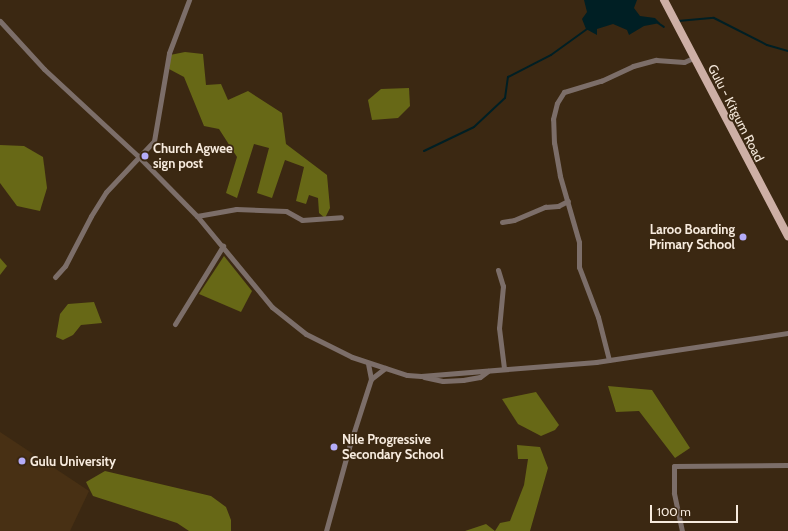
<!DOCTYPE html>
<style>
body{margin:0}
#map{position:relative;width:788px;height:531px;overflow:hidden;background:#3b2812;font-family:Cabin,sans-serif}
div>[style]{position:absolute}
.built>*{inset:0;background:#483014}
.forest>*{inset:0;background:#676816}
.water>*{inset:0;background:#001f24}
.stream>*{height:2px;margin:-1px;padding:0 1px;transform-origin:1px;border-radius:1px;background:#001f24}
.street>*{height:5px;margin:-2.5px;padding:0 2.5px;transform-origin:2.5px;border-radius:2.5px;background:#7c6e69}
.primary>*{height:8px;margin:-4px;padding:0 4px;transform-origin:4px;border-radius:4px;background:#cdafa5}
.dots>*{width:11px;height:11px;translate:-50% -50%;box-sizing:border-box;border:2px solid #3b2812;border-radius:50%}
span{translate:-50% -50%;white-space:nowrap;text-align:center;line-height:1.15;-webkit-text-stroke:3.5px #3b2812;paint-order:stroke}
.street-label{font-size:13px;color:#f7ebde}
.poi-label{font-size:13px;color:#f7ebde;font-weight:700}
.left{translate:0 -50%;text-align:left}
.right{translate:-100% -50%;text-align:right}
.scale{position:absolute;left:650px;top:505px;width:88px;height:18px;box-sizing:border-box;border:2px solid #f7ebde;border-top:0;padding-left:5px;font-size:12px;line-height:14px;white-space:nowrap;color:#f7ebde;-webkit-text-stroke:3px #3b2812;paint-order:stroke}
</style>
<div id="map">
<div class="built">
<div style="clip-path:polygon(0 432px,89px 491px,70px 531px,0 531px)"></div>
</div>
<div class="forest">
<div style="clip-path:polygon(185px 52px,203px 54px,206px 85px,221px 84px,228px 100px,248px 91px,282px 113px,286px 144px,327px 175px,330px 208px,325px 218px,319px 213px,318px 198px,309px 195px,306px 204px,296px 201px,304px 167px,285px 160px,272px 198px,257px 193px,269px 148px,254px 144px,237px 198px,226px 193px,237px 157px,219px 129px,204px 126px,184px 77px,169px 69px,170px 55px)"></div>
<div style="clip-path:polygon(409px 88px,410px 106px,398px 118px,372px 120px,368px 100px,381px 89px)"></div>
<div style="clip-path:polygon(0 145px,24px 146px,43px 157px,47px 188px,40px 211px,17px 206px,0 183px)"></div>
<div style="clip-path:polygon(224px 256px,252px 291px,241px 312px,199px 294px)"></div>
<div style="clip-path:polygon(0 258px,7px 266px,0 275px)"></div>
<div style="clip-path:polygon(94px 302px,102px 323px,81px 325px,73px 335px,63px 340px,56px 337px,60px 314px,68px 304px)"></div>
<div style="clip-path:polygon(608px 386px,652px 390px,690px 448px,675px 458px,639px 411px,616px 412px)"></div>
<div style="clip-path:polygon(536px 392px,559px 425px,555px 430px,541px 436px,518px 424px,502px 399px)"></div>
<div style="clip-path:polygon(517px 445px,540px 447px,548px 468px,530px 531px,465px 531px,486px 524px,495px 531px,500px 523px,510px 521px,524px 485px,528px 459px,518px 459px)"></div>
<div style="clip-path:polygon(105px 471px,211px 496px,226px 507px,231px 520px,231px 531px,189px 531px,177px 523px,93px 496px,86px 482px)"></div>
</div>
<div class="water">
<div style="clip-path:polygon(584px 0,637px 0,634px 8px,640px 16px,655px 18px,660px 23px,644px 26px,629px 35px,627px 30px,613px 24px,597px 29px,597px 35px,586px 29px,582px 19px,587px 12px)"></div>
</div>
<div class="stream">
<div style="left:678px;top:21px;width:36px;rotate:-5deg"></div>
<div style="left:714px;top:18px;width:59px;rotate:27deg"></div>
<div style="left:767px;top:45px;width:22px;rotate:16deg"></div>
<div style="left:658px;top:23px;width:7px;rotate:34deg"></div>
<div style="left:424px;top:151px;width:55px;rotate:-25.6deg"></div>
<div style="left:474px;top:127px;width:42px;rotate:-43.1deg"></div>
<div style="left:505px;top:98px;width:21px;rotate:-82deg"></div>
<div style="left:508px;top:77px;width:48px;rotate:-27.1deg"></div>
<div style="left:551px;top:55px;width:44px;rotate:-35.8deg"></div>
</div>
<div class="street">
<div style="left:0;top:21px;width:65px;rotate:47.5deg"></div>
<div style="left:44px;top:69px;width:128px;rotate:42.8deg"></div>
<div style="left:138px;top:156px;width:84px;rotate:45.5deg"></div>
<div style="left:197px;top:216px;width:118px;rotate:50.5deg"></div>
<div style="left:272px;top:307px;width:43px;rotate:38.5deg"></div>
<div style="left:306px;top:334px;width:51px;rotate:26.6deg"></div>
<div style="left:352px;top:357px;width:58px;rotate:18.1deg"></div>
<div style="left:407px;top:375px;width:14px;rotate:4deg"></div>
<div style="left:421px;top:376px;width:176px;rotate:-4.6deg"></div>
<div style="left:596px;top:362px;width:194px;rotate:-8.6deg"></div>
<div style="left:197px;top:216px;width:40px;rotate:-10deg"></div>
<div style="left:236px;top:209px;width:50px;rotate:2.3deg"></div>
<div style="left:286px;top:211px;width:18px;rotate:29deg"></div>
<div style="left:302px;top:220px;width:39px;rotate:-4deg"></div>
<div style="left:502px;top:222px;width:12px;rotate:-9deg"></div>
<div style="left:514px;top:220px;width:34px;rotate:-23deg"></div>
<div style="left:545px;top:207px;width:13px;rotate:-4deg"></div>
<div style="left:558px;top:206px;width:11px;rotate:-27deg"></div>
<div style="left:498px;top:270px;width:17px;rotate:73deg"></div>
<div style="left:503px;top:286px;width:42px;rotate:95.4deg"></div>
<div style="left:499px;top:328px;width:40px;rotate:82.9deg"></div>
<div style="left:55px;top:277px;width:15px;rotate:-48deg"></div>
<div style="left:65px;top:266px;width:56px;rotate:-62.5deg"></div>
<div style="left:91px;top:216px;width:28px;rotate:-58deg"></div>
<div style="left:106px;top:192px;width:70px;rotate:-46.7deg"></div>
<div style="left:154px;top:141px;width:89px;rotate:-80.3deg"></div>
<div style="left:169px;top:53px;width:57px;rotate:-69.3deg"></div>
<div style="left:175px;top:324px;width:92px;rotate:-58.4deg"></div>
<div style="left:609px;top:360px;width:44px;rotate:-104.3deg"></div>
<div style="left:598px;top:317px;width:53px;rotate:-110.8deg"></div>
<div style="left:579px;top:267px;width:25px;rotate:-90deg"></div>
<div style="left:579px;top:242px;width:69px;rotate:-106.1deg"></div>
<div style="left:560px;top:176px;width:34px;rotate:-100deg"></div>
<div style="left:554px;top:143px;width:24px;rotate:-92deg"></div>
<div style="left:553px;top:119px;width:16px;rotate:-76deg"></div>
<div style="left:557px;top:103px;width:13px;rotate:-58deg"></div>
<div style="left:564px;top:92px;width:39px;rotate:-17deg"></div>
<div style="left:601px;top:81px;width:35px;rotate:-25deg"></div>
<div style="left:633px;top:66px;width:24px;rotate:-15deg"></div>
<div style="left:656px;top:60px;width:28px;rotate:4deg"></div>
<div style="left:684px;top:62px;width:10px;rotate:-24deg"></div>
<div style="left:424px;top:377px;width:19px;rotate:12deg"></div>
<div style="left:443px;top:381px;width:20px;rotate:-3deg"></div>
<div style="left:463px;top:380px;width:17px;rotate:-10deg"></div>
<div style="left:480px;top:377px;width:10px;rotate:-37deg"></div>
<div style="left:371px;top:379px;width:18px;rotate:-38deg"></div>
<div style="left:326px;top:531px;width:90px;rotate:-74.6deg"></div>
<div style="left:350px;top:444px;width:68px;rotate:-72.1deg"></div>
<div style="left:371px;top:379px;width:16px;rotate:-101deg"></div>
<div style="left:682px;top:531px;width:39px;rotate:-102deg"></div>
<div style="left:674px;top:493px;width:27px;rotate:-90deg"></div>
<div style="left:674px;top:466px;width:114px;rotate:-0.5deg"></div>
</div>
<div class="primary">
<div style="left:664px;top:0;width:267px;rotate:62.3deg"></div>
</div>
<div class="dots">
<div style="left:145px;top:156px;background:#b5acf8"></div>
<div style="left:743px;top:237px;background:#b5acf8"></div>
<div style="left:334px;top:447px;background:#b5acf8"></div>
<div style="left:22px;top:461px;background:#b5acf8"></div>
</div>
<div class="street-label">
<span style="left:736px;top:113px;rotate:63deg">Gulu - Kitgum Road</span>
</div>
<div class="poi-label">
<span class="left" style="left:153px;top:156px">Church Agwee<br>sign post</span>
<span class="right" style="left:735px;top:237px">Laroo Boarding<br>Primary School</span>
<span class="left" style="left:342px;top:447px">Nile Progressive<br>Secondary School</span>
<span class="left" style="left:30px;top:461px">Gulu University</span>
</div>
<div class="scale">100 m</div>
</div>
